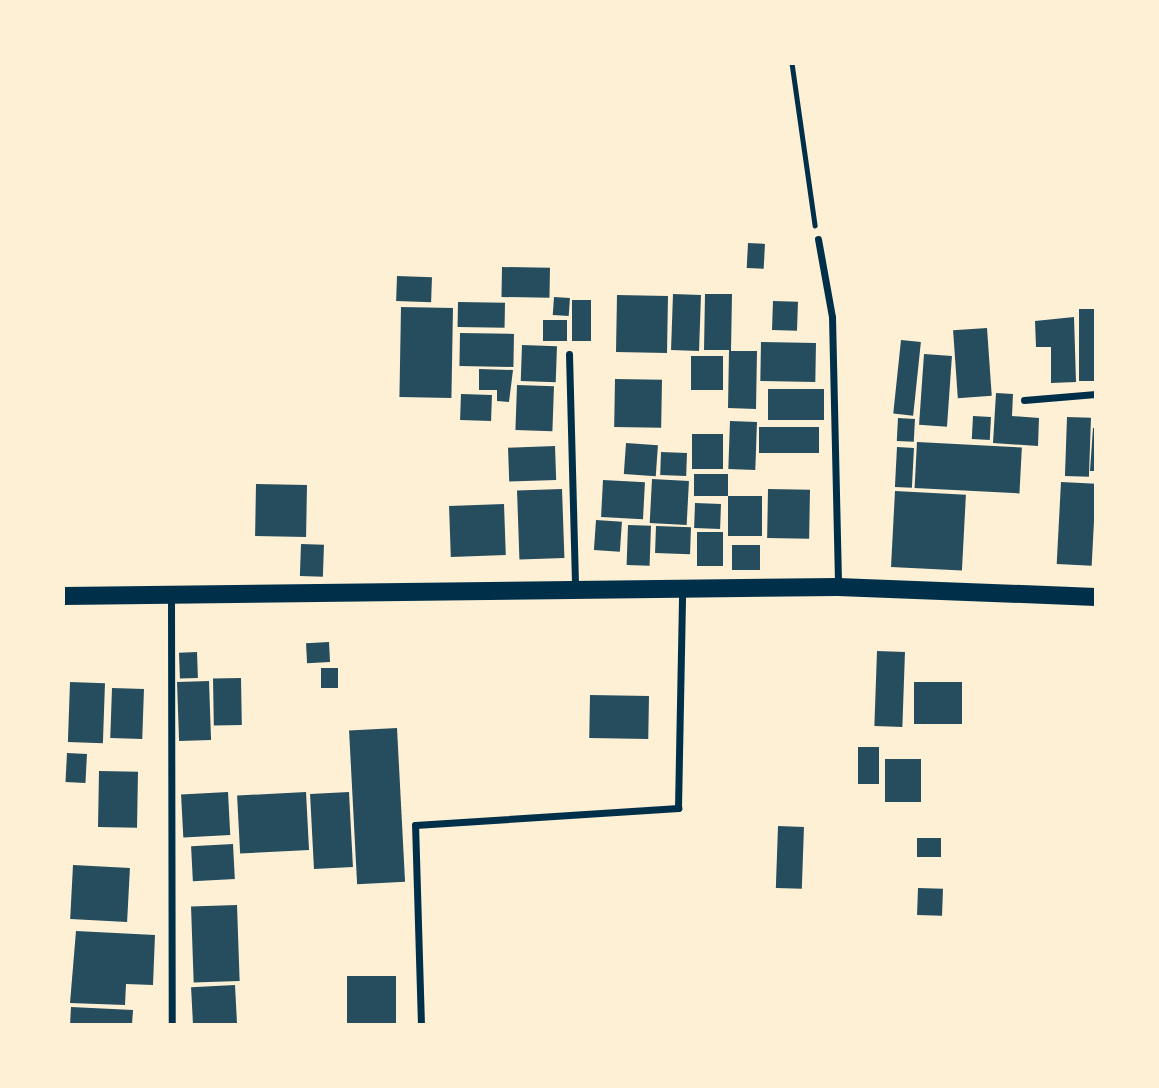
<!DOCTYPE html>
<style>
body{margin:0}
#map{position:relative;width:1159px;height:1088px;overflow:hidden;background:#fdf0d5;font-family:"Asap Condensed",sans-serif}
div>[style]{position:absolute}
.building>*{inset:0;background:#264d5e;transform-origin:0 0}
.path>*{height:4.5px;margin:-2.25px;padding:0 2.25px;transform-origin:2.25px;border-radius:2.25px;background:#003049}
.minor>*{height:7px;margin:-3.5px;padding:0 3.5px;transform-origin:3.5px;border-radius:3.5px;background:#003049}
.primary>*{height:18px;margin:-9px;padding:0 9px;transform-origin:9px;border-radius:9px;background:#003049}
span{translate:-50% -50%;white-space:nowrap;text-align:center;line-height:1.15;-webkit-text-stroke:6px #fdf0d5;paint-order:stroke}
.frame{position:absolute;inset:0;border:65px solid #fdf0d5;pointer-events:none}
</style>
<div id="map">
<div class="building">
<div style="left:748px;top:243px;width:17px;height:25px;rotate:3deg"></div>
<div style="left:502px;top:267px;width:48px;height:30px;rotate:1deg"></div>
<div style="left:397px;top:276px;width:35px;height:25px;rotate:2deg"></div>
<div style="left:673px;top:294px;width:28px;height:56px;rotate:2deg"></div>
<div style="clip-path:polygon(705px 294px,732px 294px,731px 351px,757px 351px,756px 409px,728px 408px,729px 350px,704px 350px)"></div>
<div style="left:617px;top:295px;width:51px;height:57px;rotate:1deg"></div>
<div style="left:554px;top:297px;width:16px;height:18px;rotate:4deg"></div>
<div style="left:572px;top:300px;width:19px;height:41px"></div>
<div style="left:773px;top:301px;width:25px;height:29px;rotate:2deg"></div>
<div style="left:458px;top:302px;width:47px;height:25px;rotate:1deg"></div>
<div style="left:401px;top:307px;width:52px;height:90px;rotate:1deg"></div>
<div style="left:1096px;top:309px;width:72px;height:17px;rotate:90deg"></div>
<div style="clip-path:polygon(1074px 317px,1076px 382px,1051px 383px,1051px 347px,1036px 347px,1035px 321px)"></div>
<div style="left:543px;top:320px;width:24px;height:21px"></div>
<div style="left:987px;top:328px;width:68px;height:34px;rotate:86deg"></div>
<div style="left:460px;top:333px;width:54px;height:33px;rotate:1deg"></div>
<div style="left:901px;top:340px;width:20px;height:74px;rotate:6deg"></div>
<div style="left:761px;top:342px;width:55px;height:39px;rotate:1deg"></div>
<div style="left:522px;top:345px;width:35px;height:36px;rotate:2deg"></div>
<div style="left:924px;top:354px;width:28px;height:71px;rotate:4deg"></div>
<div style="left:691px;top:356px;width:32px;height:34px"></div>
<div style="clip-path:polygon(479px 369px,513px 370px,509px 402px,497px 401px,497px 390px,479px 390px)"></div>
<div style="left:615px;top:379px;width:47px;height:48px;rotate:1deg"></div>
<div style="left:517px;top:385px;width:37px;height:45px;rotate:2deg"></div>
<div style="left:768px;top:389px;width:56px;height:31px"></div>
<div style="clip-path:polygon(996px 393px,1013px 394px,1012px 416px,1039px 418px,1038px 446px,993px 443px)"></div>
<div style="left:461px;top:394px;width:31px;height:26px;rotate:2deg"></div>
<div style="left:973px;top:416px;width:18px;height:23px;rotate:3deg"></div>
<div style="left:1067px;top:417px;width:24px;height:59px;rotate:2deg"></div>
<div style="left:898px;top:418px;width:17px;height:23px;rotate:3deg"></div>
<div style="left:730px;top:421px;width:27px;height:48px;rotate:2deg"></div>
<div style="left:759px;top:427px;width:60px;height:26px"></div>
<div style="clip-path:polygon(1093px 428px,1096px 428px,1096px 471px,1090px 471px)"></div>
<div style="left:692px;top:434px;width:31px;height:35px"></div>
<div style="left:917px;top:442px;width:105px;height:46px;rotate:3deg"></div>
<div style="left:626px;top:443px;width:32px;height:31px;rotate:4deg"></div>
<div style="left:555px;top:446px;width:34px;height:47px;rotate:88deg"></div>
<div style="left:897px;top:447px;width:17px;height:40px;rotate:3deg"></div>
<div style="left:661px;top:452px;width:26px;height:23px;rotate:2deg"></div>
<div style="left:694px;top:474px;width:34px;height:22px"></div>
<div style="left:652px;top:479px;width:37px;height:44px;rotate:3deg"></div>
<div style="left:603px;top:480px;width:42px;height:37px;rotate:3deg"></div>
<div style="left:1061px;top:482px;width:35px;height:82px;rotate:3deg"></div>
<div style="left:256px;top:484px;width:51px;height:52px;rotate:1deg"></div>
<div style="left:562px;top:489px;width:69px;height:45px;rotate:88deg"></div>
<div style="left:768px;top:489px;width:42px;height:49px;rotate:1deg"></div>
<div style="left:895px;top:491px;width:71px;height:76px;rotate:3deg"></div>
<div style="left:728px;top:496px;width:34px;height:40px"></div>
<div style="left:695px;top:503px;width:26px;height:25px;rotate:2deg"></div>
<div style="left:504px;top:504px;width:51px;height:55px;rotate:88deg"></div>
<div style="left:596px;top:520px;width:26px;height:30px;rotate:4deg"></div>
<div style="left:628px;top:525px;width:23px;height:40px;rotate:2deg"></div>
<div style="left:656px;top:526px;width:35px;height:27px;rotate:2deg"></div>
<div style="left:697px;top:532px;width:26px;height:34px"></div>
<div style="left:301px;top:544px;width:23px;height:32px;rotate:2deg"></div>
<div style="left:732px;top:545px;width:28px;height:25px"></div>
<div style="left:329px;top:642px;width:20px;height:23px;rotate:87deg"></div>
<div style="left:877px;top:651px;width:28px;height:75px;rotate:2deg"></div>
<div style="left:197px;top:652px;width:26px;height:18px;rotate:88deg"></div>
<div style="left:321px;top:668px;width:17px;height:20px"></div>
<div style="left:241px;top:678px;width:47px;height:28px;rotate:89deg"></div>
<div style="left:209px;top:681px;width:59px;height:32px;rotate:88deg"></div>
<div style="left:70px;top:682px;width:35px;height:60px;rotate:2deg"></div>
<div style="left:914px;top:682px;width:48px;height:42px"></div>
<div style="left:112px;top:688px;width:32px;height:50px;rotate:2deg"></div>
<div style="left:590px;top:695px;width:59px;height:43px;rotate:1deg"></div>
<div style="left:397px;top:728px;width:154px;height:48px;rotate:87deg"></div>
<div style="left:858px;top:747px;width:21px;height:37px"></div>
<div style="left:67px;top:753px;width:20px;height:29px;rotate:3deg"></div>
<div style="left:885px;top:759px;width:36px;height:43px"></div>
<div style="left:99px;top:771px;width:39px;height:56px;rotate:1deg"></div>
<div style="left:228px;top:792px;width:43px;height:47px;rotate:87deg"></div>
<div style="left:306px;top:792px;width:58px;height:69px;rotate:87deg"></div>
<div style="left:349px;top:792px;width:75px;height:39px;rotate:87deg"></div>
<div style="left:778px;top:826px;width:26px;height:62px;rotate:2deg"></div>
<div style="left:917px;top:838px;width:24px;height:19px"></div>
<div style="left:233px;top:844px;width:35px;height:42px;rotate:87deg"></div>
<div style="left:73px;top:865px;width:57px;height:54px;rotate:3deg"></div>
<div style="left:918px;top:888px;width:25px;height:27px;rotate:2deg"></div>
<div style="left:237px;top:905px;width:76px;height:46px;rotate:88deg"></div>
<div style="clip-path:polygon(76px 931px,155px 935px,153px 985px,126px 984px,125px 1005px,70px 1003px)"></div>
<div style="left:347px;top:976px;width:49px;height:49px"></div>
<div style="left:235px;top:985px;width:40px;height:44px;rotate:87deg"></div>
<div style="clip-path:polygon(71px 1007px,133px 1010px,132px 1025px,70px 1025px)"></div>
</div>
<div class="path">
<div style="left:792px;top:63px;width:164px;rotate:81.9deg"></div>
</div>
<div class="minor">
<div style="left:818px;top:239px;width:79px;rotate:79.8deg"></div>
<div style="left:832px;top:317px;width:270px;rotate:88.7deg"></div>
<div style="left:569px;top:354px;width:234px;rotate:88.5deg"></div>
<div style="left:1024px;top:400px;width:72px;rotate:-4.8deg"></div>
<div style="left:171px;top:596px;width:429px;rotate:89.9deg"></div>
<div style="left:421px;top:1025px;width:200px;rotate:-91.7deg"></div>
<div style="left:415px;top:825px;width:264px;rotate:-3.7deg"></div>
<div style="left:678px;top:808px;width:218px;rotate:-88.9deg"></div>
</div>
<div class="primary">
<div style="left:63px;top:596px;width:775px;rotate:-0.67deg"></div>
<div style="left:838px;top:587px;width:258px;rotate:2.2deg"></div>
</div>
<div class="frame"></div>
</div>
